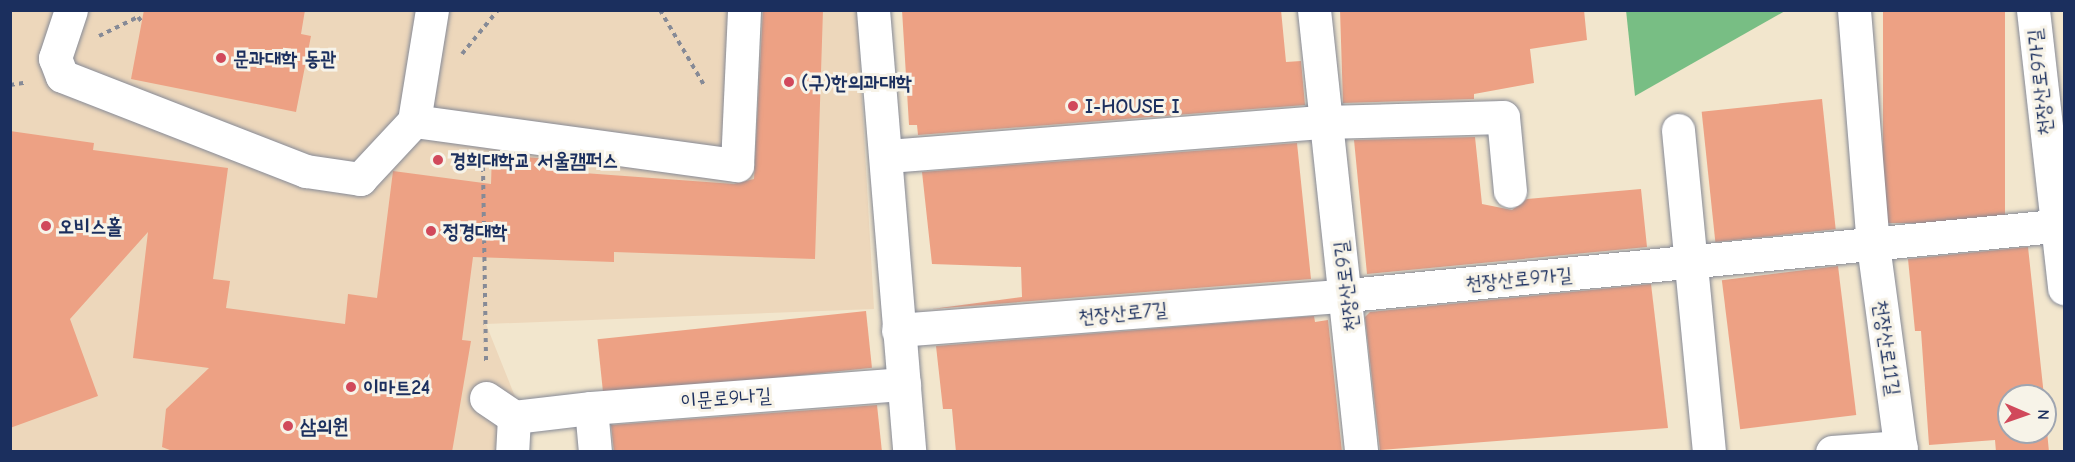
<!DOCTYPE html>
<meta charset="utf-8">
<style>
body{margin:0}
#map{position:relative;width:2075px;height:462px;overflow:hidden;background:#f2e6cd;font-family:"Comic Neue","Poor Story",sans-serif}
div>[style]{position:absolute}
.built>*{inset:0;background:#edd7bb}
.forest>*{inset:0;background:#78be84}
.building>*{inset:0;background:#eda184;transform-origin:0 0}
.path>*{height:4px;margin-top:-2px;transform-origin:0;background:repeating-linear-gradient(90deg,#868a96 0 4.5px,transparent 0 9px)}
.roads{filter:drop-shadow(0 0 2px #868a96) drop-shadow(0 0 2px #868a96)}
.minor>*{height:33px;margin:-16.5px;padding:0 16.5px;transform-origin:16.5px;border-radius:16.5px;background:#fff}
.dots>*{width:16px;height:16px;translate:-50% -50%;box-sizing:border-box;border:3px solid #f7f3e8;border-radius:50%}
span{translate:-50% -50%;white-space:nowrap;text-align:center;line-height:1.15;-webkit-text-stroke:6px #f7f3e8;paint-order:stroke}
.poi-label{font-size:20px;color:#1b2f5e;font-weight:700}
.left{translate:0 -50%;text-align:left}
.street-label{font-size:20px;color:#1b2f5e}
.frame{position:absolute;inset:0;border:12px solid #1b2f5e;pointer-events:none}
.north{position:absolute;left:1997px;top:384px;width:60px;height:60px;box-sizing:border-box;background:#f7f3e8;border:2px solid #9fa5b1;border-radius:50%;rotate:92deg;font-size:16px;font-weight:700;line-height:24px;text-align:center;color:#1b2f5e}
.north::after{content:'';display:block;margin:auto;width:21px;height:27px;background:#d1495b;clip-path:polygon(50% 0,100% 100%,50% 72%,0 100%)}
</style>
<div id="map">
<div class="built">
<div style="clip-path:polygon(10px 11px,857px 11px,874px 309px,486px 324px,516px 399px,522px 451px,11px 451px)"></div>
</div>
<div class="forest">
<div style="clip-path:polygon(1626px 10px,1785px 10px,1785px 11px,1635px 96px)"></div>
</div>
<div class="building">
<div style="clip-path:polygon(144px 10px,305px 10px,301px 34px,311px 36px,296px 112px,131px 79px)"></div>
<div style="clip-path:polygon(763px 10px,823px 10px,815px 259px,614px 252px,614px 262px,473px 257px,462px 340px,471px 341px,452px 452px,175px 452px,162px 447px,166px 409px,209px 368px,133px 358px,148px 232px,70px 319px,98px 396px,10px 428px,10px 131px,94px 143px,93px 150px,228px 168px,213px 279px,230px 281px,226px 308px,345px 324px,348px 294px,377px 298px,393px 171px,491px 184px,492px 154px,571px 161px,570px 172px,734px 184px,754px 179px)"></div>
<div style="clip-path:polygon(902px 10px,1281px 10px,1286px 62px,1301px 61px,1305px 105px,918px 135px,917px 125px,909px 125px)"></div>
<div style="clip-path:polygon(1340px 10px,1584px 10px,1587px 40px,1530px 49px,1534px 83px,1474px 94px,1474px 99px,1343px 103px)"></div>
<div style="left:1883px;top:10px;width:122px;height:213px"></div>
<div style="left:1822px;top:99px;width:131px;height:121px;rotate:84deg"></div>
<div style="clip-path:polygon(1475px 137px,1482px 204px,1512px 210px,1527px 199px,1641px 189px,1647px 247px,1367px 274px,1354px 140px)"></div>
<div style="clip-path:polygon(1297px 143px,1311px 279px,932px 309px,1022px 297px,1021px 267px,932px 264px,922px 172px)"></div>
<div style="clip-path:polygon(2028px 247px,2044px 396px,2009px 396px,2009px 432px,2045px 432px,2045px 410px,2049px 452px,1996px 452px,1995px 440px,1929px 445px,1921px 331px,1915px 331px,1908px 259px)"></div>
<div style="left:1838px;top:266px;width:150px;height:117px;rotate:83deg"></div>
<div style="clip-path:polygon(1651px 284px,1668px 428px,1380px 450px,1365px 317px,1370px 312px)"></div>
<div style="left:866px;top:311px;width:57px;height:270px;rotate:84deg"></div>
<div style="clip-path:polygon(1314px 316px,1315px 322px,1328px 320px,1342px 452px,956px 452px,952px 409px,943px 409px,936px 346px)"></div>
<div style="clip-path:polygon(877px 405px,882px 452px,614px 452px,611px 425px)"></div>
</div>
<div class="path">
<div style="left:660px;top:10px;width:87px;rotate:59.6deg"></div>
<div style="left:99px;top:36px;width:43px;rotate:-26deg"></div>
<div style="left:138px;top:17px;width:6px;rotate:51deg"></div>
<div style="left:462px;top:54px;width:57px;rotate:-50.7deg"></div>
<div style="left:10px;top:85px;width:18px;rotate:-9deg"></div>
<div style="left:483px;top:167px;width:196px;rotate:89.1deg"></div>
</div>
<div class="roads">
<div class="minor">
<div style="left:71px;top:10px;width:51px;rotate:108.4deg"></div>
<div style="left:55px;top:58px;width:19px;rotate:69deg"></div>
<div style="left:62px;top:76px;width:262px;rotate:21.3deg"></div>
<div style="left:306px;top:171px;width:55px;rotate:8.4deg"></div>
<div style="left:360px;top:179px;width:79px;rotate:-47deg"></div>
<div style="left:414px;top:121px;width:112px;rotate:-80.8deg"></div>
<div style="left:873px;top:10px;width:443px;rotate:85.3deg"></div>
<div style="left:1314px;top:10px;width:444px;rotate:83.9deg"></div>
<div style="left:1854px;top:10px;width:236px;rotate:85.4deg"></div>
<div style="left:1873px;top:245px;width:209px;rotate:82.3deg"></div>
<div style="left:2033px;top:10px;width:280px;rotate:83.6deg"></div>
<div style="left:414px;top:121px;width:326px;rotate:7.8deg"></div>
<div style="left:737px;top:165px;width:155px;rotate:-87.4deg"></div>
<div style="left:1678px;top:130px;width:323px;rotate:84.5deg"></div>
<div style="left:888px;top:156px;width:437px;rotate:-4.5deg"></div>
<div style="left:1324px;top:122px;width:179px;rotate:-1.6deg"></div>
<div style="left:1503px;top:117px;width:74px;rotate:84.6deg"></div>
<div style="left:898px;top:330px;width:452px;rotate:-4.4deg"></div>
<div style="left:1349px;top:295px;width:718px;rotate:-5.59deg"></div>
<div style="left:486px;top:398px;width:34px;rotate:34deg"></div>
<div style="left:514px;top:417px;width:35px;rotate:93deg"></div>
<div style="left:514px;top:417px;width:78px;rotate:-6.7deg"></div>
<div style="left:595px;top:452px;width:44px;rotate:-95.2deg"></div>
<div style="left:591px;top:408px;width:314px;rotate:-4.4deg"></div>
<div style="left:1832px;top:452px;width:69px;rotate:-4.1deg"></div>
</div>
</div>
<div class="dots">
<div style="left:221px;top:58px;background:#d1495b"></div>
<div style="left:789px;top:82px;background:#d1495b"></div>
<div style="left:1073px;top:106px;background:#d1495b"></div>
<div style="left:438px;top:160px;background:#d1495b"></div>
<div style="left:46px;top:226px;background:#d1495b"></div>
<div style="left:431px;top:231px;background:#d1495b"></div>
<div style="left:351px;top:387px;background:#d1495b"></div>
<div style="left:288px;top:426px;background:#d1495b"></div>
</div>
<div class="poi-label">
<span class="left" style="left:233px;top:58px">문과대학 동관</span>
<span class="left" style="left:801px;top:82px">(구)한의과대학</span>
<span class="left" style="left:1085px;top:106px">I-HOUSE I</span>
<span class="left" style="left:450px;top:160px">경희대학교 서울캠퍼스</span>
<span class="left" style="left:58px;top:226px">오비스홀</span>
<span class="left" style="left:443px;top:231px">정경대학</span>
<span class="left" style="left:363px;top:387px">이마트24</span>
<span class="left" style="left:300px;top:426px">삼의원</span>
</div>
<div class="street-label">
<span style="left:2040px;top:82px;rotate:-96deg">천장산로9가길</span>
<span style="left:1519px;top:279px;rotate:-5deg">천장산로9가길</span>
<span style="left:1346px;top:286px;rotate:-97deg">천장산로9길</span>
<span style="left:1123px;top:313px;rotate:-5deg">천장산로7길</span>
<span style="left:1887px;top:348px;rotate:82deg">천장산로11길</span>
<span style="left:726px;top:398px;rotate:-4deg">이문로9나길</span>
</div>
<div class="frame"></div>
<div class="north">N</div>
</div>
